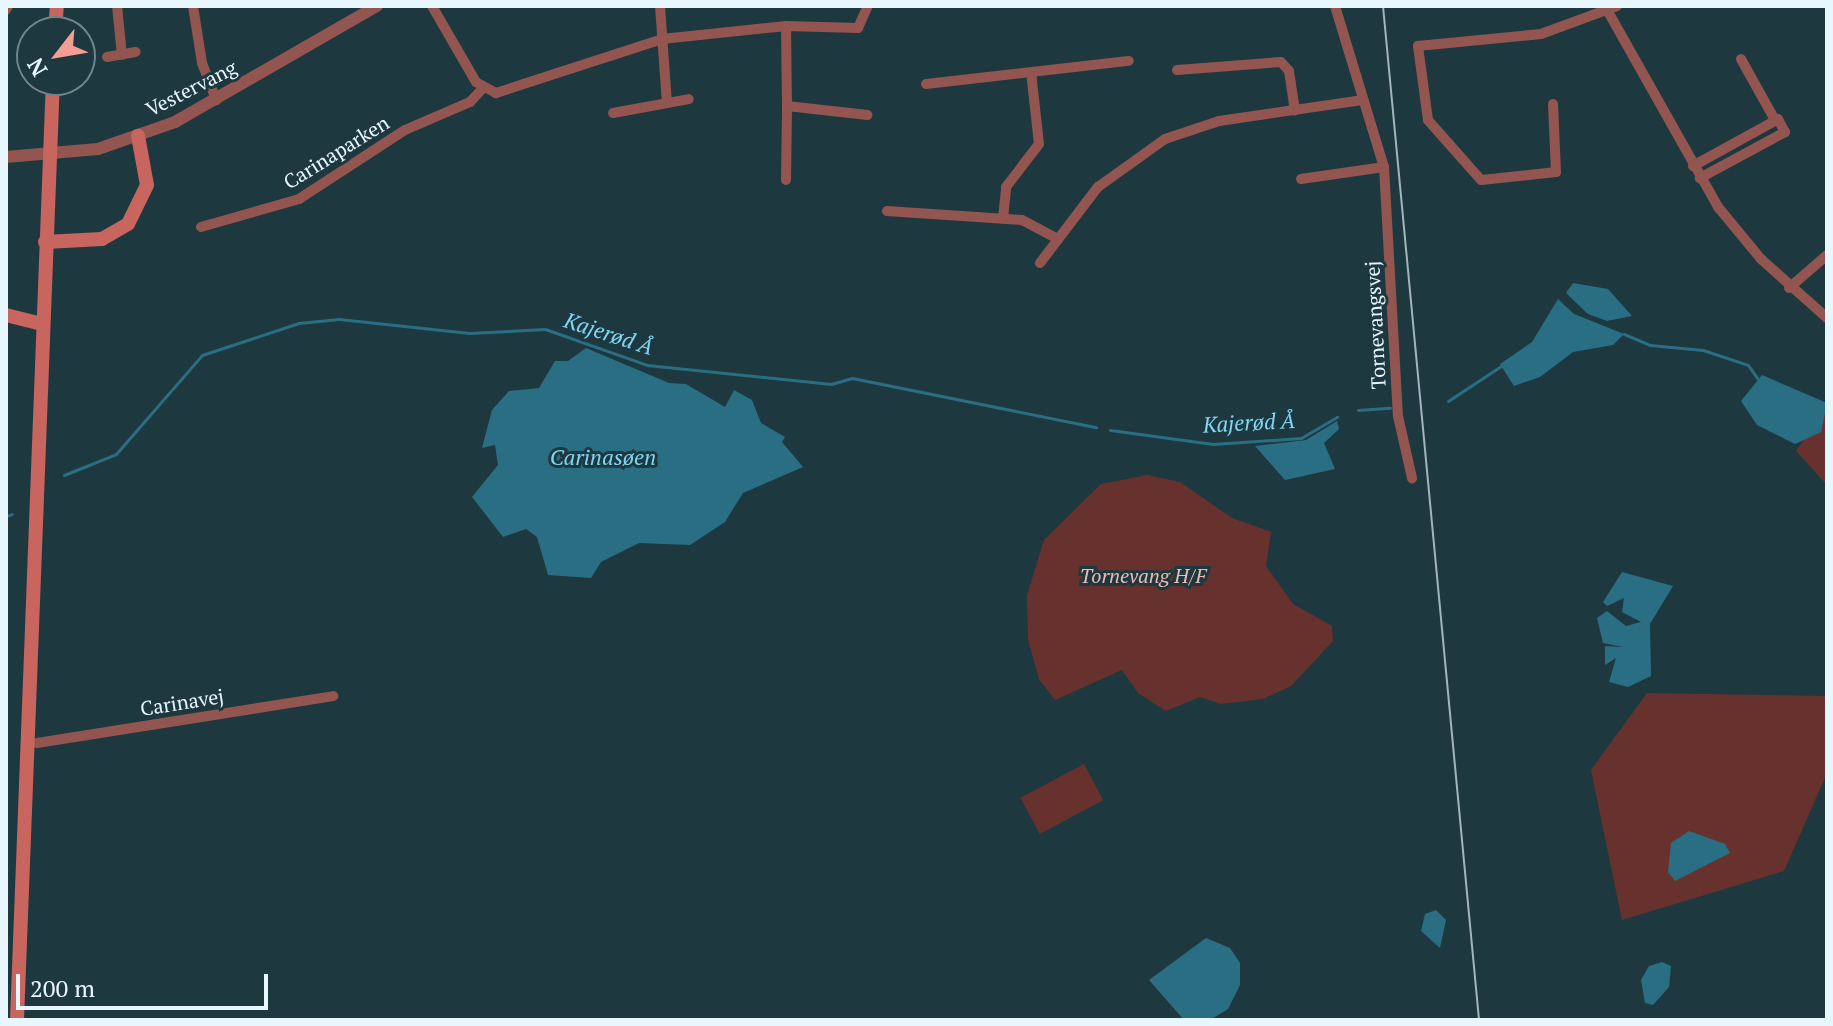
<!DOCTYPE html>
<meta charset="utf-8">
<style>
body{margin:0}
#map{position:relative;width:1833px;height:1026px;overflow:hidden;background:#1e3840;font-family:"PT Serif",serif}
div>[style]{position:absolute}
.green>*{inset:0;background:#67322e;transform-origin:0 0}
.water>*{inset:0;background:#2a6e84}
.stream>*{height:3px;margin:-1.5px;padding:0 1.5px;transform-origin:1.5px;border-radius:1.5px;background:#2a6e84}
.minor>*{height:10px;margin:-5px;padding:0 5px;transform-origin:5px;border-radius:5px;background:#935550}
.tertiary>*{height:12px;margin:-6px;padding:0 6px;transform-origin:6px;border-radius:6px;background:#935550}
.secondary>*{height:14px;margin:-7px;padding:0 7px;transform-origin:7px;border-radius:7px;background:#c8655e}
.tram>*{height:2px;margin:-1px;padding:0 1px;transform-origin:1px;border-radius:1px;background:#a2b5bb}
span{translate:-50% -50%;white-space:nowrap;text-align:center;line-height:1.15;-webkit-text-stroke:6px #1e3840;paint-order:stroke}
.street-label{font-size:20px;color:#e8f7fd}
.park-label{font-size:20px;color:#eeb9b3;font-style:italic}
.water-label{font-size:22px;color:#7fd5f3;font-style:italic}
.frame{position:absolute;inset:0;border:8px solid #e8f7fd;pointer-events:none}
.north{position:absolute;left:16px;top:16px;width:80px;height:80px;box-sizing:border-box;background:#1e3840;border:2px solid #6f848c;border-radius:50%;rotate:239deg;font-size:22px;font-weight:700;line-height:32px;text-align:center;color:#e8f7fd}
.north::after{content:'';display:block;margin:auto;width:28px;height:36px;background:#f59c93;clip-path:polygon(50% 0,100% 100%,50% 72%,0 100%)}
.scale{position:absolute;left:16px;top:974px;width:252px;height:36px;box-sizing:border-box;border:4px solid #e8f7fd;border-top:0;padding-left:10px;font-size:24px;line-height:28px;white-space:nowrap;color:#e8f7fd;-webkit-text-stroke:6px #1e3840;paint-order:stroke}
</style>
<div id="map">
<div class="green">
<div style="clip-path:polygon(1826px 407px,1827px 407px,1827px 485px,1796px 451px)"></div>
<div style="clip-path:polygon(1147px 475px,1180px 482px,1232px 518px,1271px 532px,1266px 566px,1293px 604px,1332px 626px,1333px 641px,1291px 686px,1263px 699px,1221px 704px,1200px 697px,1166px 711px,1138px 693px,1122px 670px,1055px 700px,1039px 679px,1028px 640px,1027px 595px,1044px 540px,1101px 484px)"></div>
<div style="clip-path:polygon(1647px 693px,1827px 696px,1827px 773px,1784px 871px,1622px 920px,1591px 770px)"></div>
<div style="left:1084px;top:764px;width:41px;height:72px;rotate:62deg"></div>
</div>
<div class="water">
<div style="clip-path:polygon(1573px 283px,1608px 289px,1632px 316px,1607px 321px,1588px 314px,1566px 293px)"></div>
<div style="clip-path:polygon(1558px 299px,1574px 314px,1624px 334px,1613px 345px,1573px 352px,1540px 377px,1514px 386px,1500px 364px,1532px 342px)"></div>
<div style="clip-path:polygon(586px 348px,669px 383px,686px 384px,725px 407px,734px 390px,752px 400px,761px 423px,785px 437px,782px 442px,803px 467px,743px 493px,725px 522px,690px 545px,639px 543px,601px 562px,591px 578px,548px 575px,537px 537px,526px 529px,503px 537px,472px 497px,498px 465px,495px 445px,482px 448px,492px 410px,509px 391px,539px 388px,555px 361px,568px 361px)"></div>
<div style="clip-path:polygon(1762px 375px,1827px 403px,1821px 432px,1795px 444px,1757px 425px,1741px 401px)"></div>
<div style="clip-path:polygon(1337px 421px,1339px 429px,1324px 443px,1335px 469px,1285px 480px,1255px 446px,1306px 440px)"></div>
<div style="clip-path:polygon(1622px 572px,1673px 586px,1650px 624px,1651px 676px,1628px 687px,1609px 682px,1616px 658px,1605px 665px,1605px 646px,1623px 647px,1603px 643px,1597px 618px,1607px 611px,1626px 626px,1641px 622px,1622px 612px,1624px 598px,1607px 606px,1603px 602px)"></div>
<div style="clip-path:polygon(1689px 831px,1725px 844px,1730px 853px,1675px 881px,1668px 872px,1671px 843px)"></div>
<div style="clip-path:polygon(1436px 910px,1446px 920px,1440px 948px,1421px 931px,1425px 914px)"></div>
<div style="clip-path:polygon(1206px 938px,1230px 948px,1240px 963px,1240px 985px,1228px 1009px,1210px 1020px,1184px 1020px,1149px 980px)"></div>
<div style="clip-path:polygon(1662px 962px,1671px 966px,1669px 987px,1653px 1005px,1645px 1003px,1641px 980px,1649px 966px)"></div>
</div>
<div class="stream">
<div style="left:1624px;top:334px;width:28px;rotate:23deg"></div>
<div style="left:1650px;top:345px;width:53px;rotate:5.4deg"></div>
<div style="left:1703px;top:350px;width:47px;rotate:18.4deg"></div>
<div style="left:1748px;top:365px;width:16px;rotate:55deg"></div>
<div style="left:1448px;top:401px;width:64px;rotate:-33.4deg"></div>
<div style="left:1358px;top:410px;width:32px;rotate:-4deg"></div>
<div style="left:1110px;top:430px;width:104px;rotate:7.7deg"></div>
<div style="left:1213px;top:444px;width:88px;rotate:-3.9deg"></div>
<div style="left:1301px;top:438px;width:42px;rotate:-30.3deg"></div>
<div style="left:64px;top:475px;width:56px;rotate:-22deg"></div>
<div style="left:116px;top:454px;width:131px;rotate:-49deg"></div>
<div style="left:202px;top:355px;width:102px;rotate:-18.3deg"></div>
<div style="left:299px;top:323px;width:40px;rotate:-5.7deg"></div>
<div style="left:339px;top:319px;width:131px;rotate:6.1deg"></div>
<div style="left:469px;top:333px;width:76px;rotate:-3deg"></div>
<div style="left:545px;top:329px;width:108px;rotate:19.4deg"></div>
<div style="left:647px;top:365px;width:185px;rotate:5.9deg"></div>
<div style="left:831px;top:384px;width:22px;rotate:-16deg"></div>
<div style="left:852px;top:378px;width:249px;rotate:11.4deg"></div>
<div style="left:6px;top:516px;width:6px;rotate:-18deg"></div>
</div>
<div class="minor">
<div style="left:117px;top:6px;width:49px;rotate:84.2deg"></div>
<div style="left:193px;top:6px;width:58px;rotate:81deg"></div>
<div style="left:202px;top:63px;width:40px;rotate:69deg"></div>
<div style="left:432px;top:6px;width:88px;rotate:59.9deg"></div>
<div style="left:476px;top:82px;width:23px;rotate:29deg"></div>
<div style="left:496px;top:93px;width:175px;rotate:-18deg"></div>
<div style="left:662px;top:39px;width:125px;rotate:-6deg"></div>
<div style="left:786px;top:26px;width:72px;rotate:1.6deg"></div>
<div style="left:858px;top:28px;width:24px;rotate:-66deg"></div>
<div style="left:660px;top:6px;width:97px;rotate:85.9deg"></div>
<div style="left:1335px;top:6px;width:168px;rotate:73.1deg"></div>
<div style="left:1384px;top:167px;width:249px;rotate:86.8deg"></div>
<div style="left:1398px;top:416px;width:64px;rotate:77.3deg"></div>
<div style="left:1606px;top:8px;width:228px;rotate:60.6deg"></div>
<div style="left:1718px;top:207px;width:67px;rotate:50.4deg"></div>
<div style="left:1761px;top:259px;width:89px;rotate:41.8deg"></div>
<div style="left:6px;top:10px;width:4px;rotate:-63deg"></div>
<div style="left:786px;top:26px;width:80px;rotate:89.3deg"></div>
<div style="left:787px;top:106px;width:81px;rotate:6.4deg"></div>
<div style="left:107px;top:57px;width:29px;rotate:-10deg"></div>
<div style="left:1741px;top:59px;width:70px;rotate:60.9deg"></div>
<div style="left:1177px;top:70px;width:104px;rotate:-4.4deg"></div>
<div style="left:1281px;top:62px;width:12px;rotate:48deg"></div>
<div style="left:1289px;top:71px;width:40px;rotate:81.5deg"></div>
<div style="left:926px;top:84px;width:204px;rotate:-6.5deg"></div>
<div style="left:1553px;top:104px;width:68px;rotate:87.5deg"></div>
<div style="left:1556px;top:172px;width:75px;rotate:173.9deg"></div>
<div style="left:1481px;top:180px;width:80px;rotate:-131.5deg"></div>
<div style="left:1428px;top:120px;width:75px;rotate:-97.7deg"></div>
<div style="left:1418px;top:46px;width:124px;rotate:-5.6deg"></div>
<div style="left:1541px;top:34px;width:81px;rotate:-20.2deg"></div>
<div style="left:613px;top:113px;width:77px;rotate:-10.4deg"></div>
<div style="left:1693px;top:166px;width:97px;rotate:-28.9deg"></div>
<div style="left:1778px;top:119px;width:15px;rotate:62deg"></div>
<div style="left:1785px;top:132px;width:97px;rotate:151.6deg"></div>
<div style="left:1301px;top:179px;width:84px;rotate:-8.2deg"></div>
<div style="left:786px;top:180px;width:74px;rotate:-89.2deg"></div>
<div style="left:887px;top:211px;width:135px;rotate:3.8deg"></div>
<div style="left:1022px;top:220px;width:41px;rotate:27.8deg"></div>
<div style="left:1003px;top:218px;width:31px;rotate:-84deg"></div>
<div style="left:1006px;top:187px;width:54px;rotate:-52.5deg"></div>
<div style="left:1039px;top:144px;width:72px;rotate:-96.3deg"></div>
<div style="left:201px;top:227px;width:102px;rotate:-15.9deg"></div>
<div style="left:299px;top:199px;width:126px;rotate:-33.1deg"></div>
<div style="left:405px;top:130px;width:71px;rotate:-23.3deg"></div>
<div style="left:470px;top:102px;width:18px;rotate:-47deg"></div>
<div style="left:1040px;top:263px;width:96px;rotate:-52.7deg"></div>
<div style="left:1098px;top:187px;width:82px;rotate:-35.6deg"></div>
<div style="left:1165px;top:139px;width:57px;rotate:-18.4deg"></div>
<div style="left:1219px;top:121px;width:146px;rotate:-8.3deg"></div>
<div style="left:1789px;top:288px;width:50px;rotate:-41deg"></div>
<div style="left:37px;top:743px;width:300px;rotate:-9deg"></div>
</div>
<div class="tertiary">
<div style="left:6px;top:157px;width:92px;rotate:-5deg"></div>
<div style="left:98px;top:149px;width:82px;rotate:-19.3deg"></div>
<div style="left:175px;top:122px;width:233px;rotate:-29.9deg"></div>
</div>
<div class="secondary">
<div style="left:55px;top:32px;width:26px;rotate:-86deg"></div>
<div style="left:45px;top:242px;width:57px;rotate:-3deg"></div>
<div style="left:102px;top:239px;width:30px;rotate:-30deg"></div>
<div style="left:128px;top:224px;width:43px;rotate:-64deg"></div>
<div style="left:147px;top:185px;width:50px;rotate:-100.4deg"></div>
<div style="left:6px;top:315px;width:38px;rotate:14deg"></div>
<div style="left:17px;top:1020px;width:941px;rotate:-87.81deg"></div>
</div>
<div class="tram">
<div style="left:1383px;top:6px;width:1019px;rotate:84.59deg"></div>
</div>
<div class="street-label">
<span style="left:191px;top:88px;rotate:-27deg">Vestervang</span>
<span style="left:336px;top:152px;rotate:-32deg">Carinaparken</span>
<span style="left:1375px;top:325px;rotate:-93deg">Tornevangsvej</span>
<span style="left:182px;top:702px;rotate:-9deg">Carinavej</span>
</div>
<div class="park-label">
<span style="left:1143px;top:575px">Tornevang H/F</span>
</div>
<div class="water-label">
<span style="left:609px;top:333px;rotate:18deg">Kajerød Å</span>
<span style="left:1249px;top:422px;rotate:-3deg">Kajerød Å</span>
<span style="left:603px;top:457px">Carinasøen</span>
</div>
<div class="frame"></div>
<div class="north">N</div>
<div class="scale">200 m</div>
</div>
